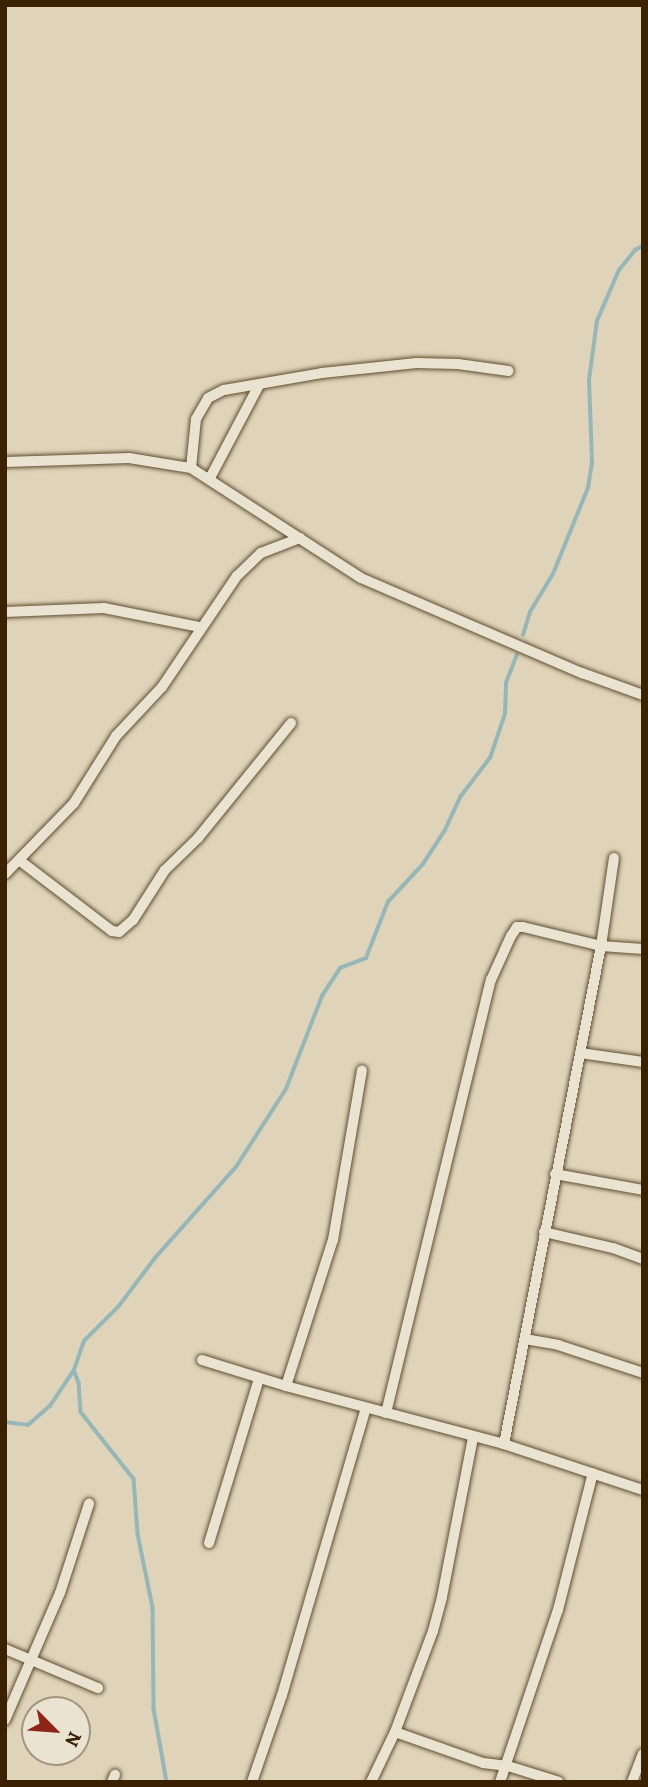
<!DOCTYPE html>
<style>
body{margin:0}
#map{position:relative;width:648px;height:1787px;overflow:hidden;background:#dfd4ba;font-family:Alegreya,serif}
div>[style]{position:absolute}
.stream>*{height:3.5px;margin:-1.75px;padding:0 1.75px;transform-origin:1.75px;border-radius:1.75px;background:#96b6b8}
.roads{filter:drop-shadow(0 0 2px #624e30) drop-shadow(0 0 2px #624e30)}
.minor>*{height:10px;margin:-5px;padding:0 5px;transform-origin:5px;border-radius:5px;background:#eae3d2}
span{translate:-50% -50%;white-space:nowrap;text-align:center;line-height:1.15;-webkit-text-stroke:5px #eae3d2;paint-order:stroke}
.frame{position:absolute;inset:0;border:7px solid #392102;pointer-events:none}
.north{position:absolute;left:21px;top:1696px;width:70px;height:70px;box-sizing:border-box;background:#eae3d2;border:2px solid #a3957f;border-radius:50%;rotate:115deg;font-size:19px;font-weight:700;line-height:28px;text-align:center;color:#392102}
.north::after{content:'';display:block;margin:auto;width:24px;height:32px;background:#8f2418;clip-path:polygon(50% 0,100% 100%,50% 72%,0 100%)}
</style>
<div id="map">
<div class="stream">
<div style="left:523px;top:635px;width:24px;rotate:-73deg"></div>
<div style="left:530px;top:612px;width:44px;rotate:-58.8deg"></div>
<div style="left:553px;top:574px;width:93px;rotate:-67.9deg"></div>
<div style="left:588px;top:488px;width:26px;rotate:-81deg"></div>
<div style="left:592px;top:462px;width:82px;rotate:-92.1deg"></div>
<div style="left:589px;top:380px;width:60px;rotate:-82.3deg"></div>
<div style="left:597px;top:321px;width:56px;rotate:-66.7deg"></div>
<div style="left:619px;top:270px;width:26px;rotate:-51deg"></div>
<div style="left:635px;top:250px;width:9px;rotate:-27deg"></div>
<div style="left:74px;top:1370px;width:14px;rotate:69deg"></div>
<div style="left:79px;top:1383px;width:29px;rotate:86deg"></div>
<div style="left:81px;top:1412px;width:85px;rotate:51.7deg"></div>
<div style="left:134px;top:1479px;width:55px;rotate:85.8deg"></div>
<div style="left:138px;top:1534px;width:76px;rotate:78.5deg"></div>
<div style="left:153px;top:1608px;width:101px;rotate:89.4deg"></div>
<div style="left:154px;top:1709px;width:74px;rotate:79.9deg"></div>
<div style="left:5px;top:1422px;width:23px;rotate:7deg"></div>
<div style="left:28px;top:1425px;width:29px;rotate:-41deg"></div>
<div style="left:50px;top:1406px;width:43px;rotate:-56.3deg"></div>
<div style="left:74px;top:1370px;width:31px;rotate:-71deg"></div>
<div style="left:84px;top:1341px;width:49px;rotate:-45deg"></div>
<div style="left:119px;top:1306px;width:60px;rotate:-53.1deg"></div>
<div style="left:155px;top:1258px;width:122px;rotate:-48.3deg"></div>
<div style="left:236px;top:1167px;width:93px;rotate:-57.3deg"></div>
<div style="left:286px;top:1089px;width:100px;rotate:-68.8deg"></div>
<div style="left:322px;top:996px;width:33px;rotate:-57deg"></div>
<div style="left:340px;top:968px;width:28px;rotate:-21deg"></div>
<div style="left:366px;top:958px;width:60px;rotate:-68.6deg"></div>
<div style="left:388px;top:902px;width:52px;rotate:-47.4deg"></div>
<div style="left:423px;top:864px;width:38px;rotate:-57deg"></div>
<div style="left:444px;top:832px;width:40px;rotate:-65deg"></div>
<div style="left:461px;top:796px;width:48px;rotate:-52.7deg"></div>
<div style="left:490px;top:758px;width:46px;rotate:-71.2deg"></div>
<div style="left:505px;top:714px;width:31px;rotate:-88deg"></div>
<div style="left:506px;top:683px;width:30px;rotate:-69deg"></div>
</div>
<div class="roads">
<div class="minor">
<div style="left:5px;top:462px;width:124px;rotate:-1.8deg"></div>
<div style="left:129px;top:458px;width:63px;rotate:9.2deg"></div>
<div style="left:191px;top:468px;width:202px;rotate:32.9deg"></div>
<div style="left:361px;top:578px;width:241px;rotate:23.3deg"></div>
<div style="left:582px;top:673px;width:65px;rotate:19.8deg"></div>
<div style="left:191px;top:468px;width:49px;rotate:-84.2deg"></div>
<div style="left:196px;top:419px;width:24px;rotate:-60deg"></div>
<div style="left:208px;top:398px;width:18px;rotate:-27deg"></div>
<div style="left:224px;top:390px;width:99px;rotate:-9.8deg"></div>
<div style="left:322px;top:373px;width:95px;rotate:-6.1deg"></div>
<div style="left:416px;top:363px;width:42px;rotate:1.4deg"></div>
<div style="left:458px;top:364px;width:51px;rotate:7.8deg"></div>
<div style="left:210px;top:478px;width:105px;rotate:-62.2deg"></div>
<div style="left:5px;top:612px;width:99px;rotate:-2.3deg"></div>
<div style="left:104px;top:608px;width:98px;rotate:11.2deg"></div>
<div style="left:19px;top:860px;width:117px;rotate:37.4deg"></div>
<div style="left:112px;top:931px;width:7px;rotate:8deg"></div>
<div style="left:119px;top:932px;width:18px;rotate:-41deg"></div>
<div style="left:133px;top:920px;width:59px;rotate:-57.4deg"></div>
<div style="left:165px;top:870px;width:46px;rotate:-44.1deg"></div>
<div style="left:198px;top:838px;width:148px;rotate:-51deg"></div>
<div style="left:5px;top:874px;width:99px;rotate:-45.8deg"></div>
<div style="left:74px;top:803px;width:79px;rotate:-57.9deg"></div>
<div style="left:116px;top:736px;width:67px;rotate:-46.8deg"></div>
<div style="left:162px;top:687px;width:134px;rotate:-56deg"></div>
<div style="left:237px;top:576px;width:33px;rotate:-44deg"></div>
<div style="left:261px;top:553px;width:42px;rotate:-21deg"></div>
<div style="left:580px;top:1053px;width:64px;rotate:8.1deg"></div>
<div style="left:555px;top:1174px;width:89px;rotate:10.3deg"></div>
<div style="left:544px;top:1232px;width:71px;rotate:13.1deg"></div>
<div style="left:613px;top:1248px;width:32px;rotate:20deg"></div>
<div style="left:525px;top:1339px;width:34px;rotate:10deg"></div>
<div style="left:558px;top:1345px;width:89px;rotate:18.2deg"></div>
<div style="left:202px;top:1360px;width:88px;rotate:17.2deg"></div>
<div style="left:286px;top:1386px;width:226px;rotate:14.9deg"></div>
<div style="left:504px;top:1444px;width:146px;rotate:18.3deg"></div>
<div style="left:286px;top:1386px;width:153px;rotate:-72.2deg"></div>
<div style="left:333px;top:1240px;width:172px;rotate:-80.3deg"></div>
<div style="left:386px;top:1413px;width:446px;rotate:-76.4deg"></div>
<div style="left:491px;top:980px;width:48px;rotate:-65.6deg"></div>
<div style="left:511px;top:936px;width:11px;rotate:-56deg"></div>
<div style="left:517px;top:927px;width:6px"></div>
<div style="left:523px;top:927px;width:80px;rotate:13.7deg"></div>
<div style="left:601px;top:946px;width:42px;rotate:4.1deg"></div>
<div style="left:504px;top:1444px;width:507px;rotate:-78.98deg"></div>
<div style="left:601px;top:946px;width:89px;rotate:-81.6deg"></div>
<div style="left:209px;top:1543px;width:172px;rotate:-73.1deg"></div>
<div style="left:5px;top:1649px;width:101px;rotate:22.8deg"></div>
<div style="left:5px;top:1720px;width:138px;rotate:-66.6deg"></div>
<div style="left:60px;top:1593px;width:94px;rotate:-72deg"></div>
<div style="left:395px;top:1732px;width:93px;rotate:19.4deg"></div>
<div style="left:483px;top:1763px;width:25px;rotate:7deg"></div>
<div style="left:508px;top:1766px;width:53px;rotate:17.4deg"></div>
<div style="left:112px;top:1782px;width:8px;rotate:-67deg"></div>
<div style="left:252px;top:1782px;width:92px;rotate:-71deg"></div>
<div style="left:282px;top:1695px;width:299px;rotate:-73.7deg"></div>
<div style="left:371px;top:1782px;width:55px;rotate:-64.4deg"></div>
<div style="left:395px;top:1732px;width:108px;rotate:-69.4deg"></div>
<div style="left:433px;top:1631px;width:35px;rotate:-75deg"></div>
<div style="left:442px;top:1597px;width:163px;rotate:-79deg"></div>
<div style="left:500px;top:1782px;width:182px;rotate:-71.4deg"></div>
<div style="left:558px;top:1610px;width:141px;rotate:-75.7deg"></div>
<div style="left:632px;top:1782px;width:30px;rotate:-69deg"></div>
</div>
</div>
<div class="frame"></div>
<div class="north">N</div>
</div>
